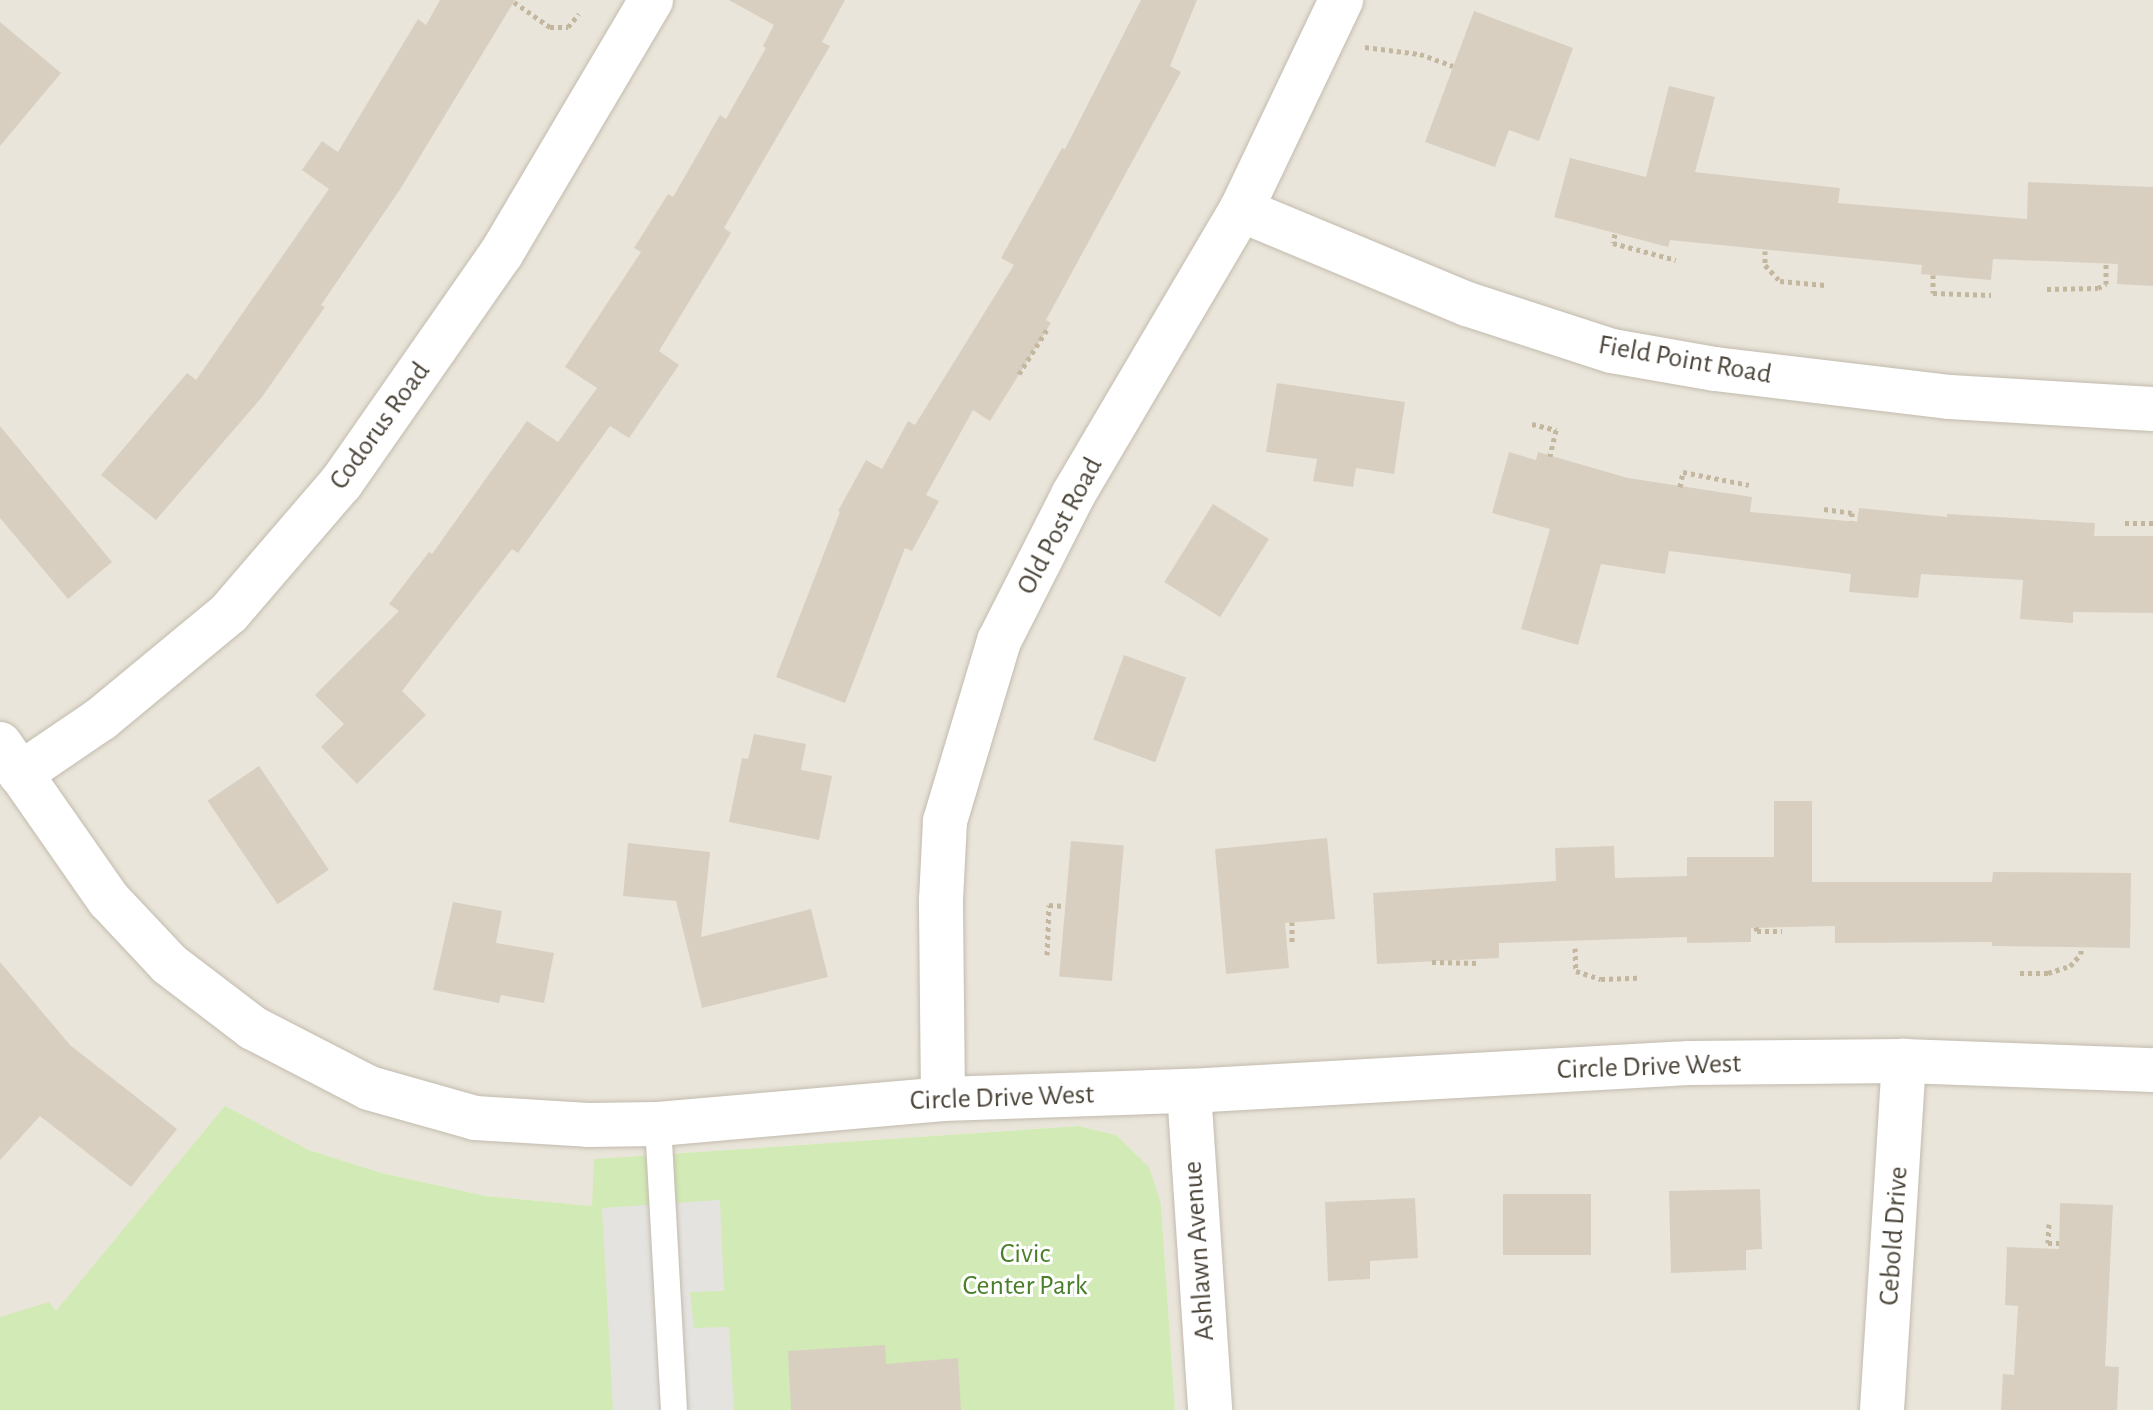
<!DOCTYPE html>
<style>
body{margin:0}
#map{position:relative;width:2153px;height:1410px;overflow:hidden;background:#f6f3ec;font-family:"Alegreya Sans",sans-serif}
div>[style]{position:absolute}
.residential>*{inset:0;background:#eae5da}
.green>*{inset:0;background:#d2eab5}
.parking>*{inset:0;background:#e5e3e0}
.building>*{inset:0;background:#d8cfc1;transform-origin:0 0}
.path>*{height:5px;margin-top:-2.5px;transform-origin:0;background:repeating-linear-gradient(90deg,#c4b79f 0 4px,transparent 0 8px)}
.roads{filter:drop-shadow(0 0 2px #c2bbae) drop-shadow(0 0 2px #c2bbae)}
.service>*{height:26px;margin:-13px;padding:0 13px;transform-origin:13px;border-radius:13px;background:#fff}
.minor>*{height:44px;margin:-22px;padding:0 22px;transform-origin:22px;border-radius:22px;background:#fff}
span{translate:-50% -50%;white-space:nowrap;text-align:center;line-height:1.15;-webkit-text-stroke:6px #fff;paint-order:stroke}
.street-label{font-size:28px;color:#4b4439}
.park-label{font-size:28px;color:#4a7f2a}
</style>
<div id="map">
<div class="residential">
<div style="clip-path:polygon(0 0,2153px 0,2153px 1410px,1175px 1410px,1161px 1204px,1116px 1135px,1079px 1126px,595px 1159px,592px 1206px,486px 1196px,382px 1173px,309px 1150px,225px 1107px,0 1380px)"></div>
</div>
<div class="green">
<div style="clip-path:polygon(225px 1106px,309px 1150px,382px 1173px,486px 1196px,592px 1206px,594px 1159px,1079px 1126px,1116px 1135px,1149px 1167px,1161px 1204px,1175px 1410px,0 1410px,0 1317px,49px 1302px,56px 1311px)"></div>
</div>
<div class="parking">
<div style="clip-path:polygon(720px 1200px,724px 1291px,690px 1292px,694px 1328px,729px 1327px,734px 1410px,613px 1410px,602px 1208px)"></div>
</div>
<div class="building">
<div style="clip-path:polygon(440px 0,515px 0,399px 191px,321px 305px,325px 307px,262px 397px,156px 520px,101px 475px,187px 373px,196px 380px,329px 189px,302px 170px,322px 141px,338px 152px,418px 19px,426px 25px)"></div>
<div style="clip-path:polygon(729px 0,845px 0,822px 42px,830px 46px,724px 228px,731px 233px,659px 351px,679px 365px,629px 438px,610px 426px,518px 553px,512px 549px,402px 691px,426px 715px,357px 784px,321px 747px,344px 724px,315px 695px,399px 611px,389px 604px,429px 552px,432px 554px,527px 421px,558px 442px,597px 388px,565px 367px,641px 252px,634px 248px,668px 194px,673px 197px,720px 115px,726px 119px,766px 48px,763px 46px,774px 25px)"></div>
<div style="clip-path:polygon(1141px 0,1197px 0,1170px 66px,1181px 72px,1046px 320px,1051px 323px,990px 421px,973px 410px,926px 495px,939px 501px,912px 551px,905px 548px,845px 703px,776px 677px,840px 512px,838px 511px,866px 460px,882px 469px,908px 421px,915px 425px,1014px 265px,1001px 258px,1062px 148px,1065px 149px)"></div>
<div style="clip-path:polygon(1474px 11px,1573px 48px,1539px 141px,1509px 130px,1495px 167px,1425px 142px)"></div>
<div style="clip-path:polygon(0 22px,61px 73px,0 146px)"></div>
<div style="clip-path:polygon(1669px 86px,1715px 97px,1695px 172px,1840px 188px,1838px 203px,2027px 219px,2028px 182px,2153px 187px,2153px 286px,2117px 284px,2118px 264px,1993px 259px,1991px 280px,1921px 274px,1922px 265px,1670px 240px,1668px 247px,1554px 217px,1570px 158px,1646px 177px)"></div>
<div style="clip-path:polygon(1277px 383px,1405px 402px,1394px 474px,1356px 468px,1353px 487px,1313px 481px,1317px 459px,1266px 452px)"></div>
<div style="clip-path:polygon(0 426px,112px 562px,68px 599px,0 518px)"></div>
<div style="clip-path:polygon(1509px 452px,1536px 460px,1538px 452px,1628px 478px,1752px 497px,1750px 512px,1857px 522px,1859px 508px,1947px 517px,1947px 514px,2095px 523px,2094px 536px,2153px 536px,2153px 613px,2073px 612px,2073px 623px,2020px 619px,2023px 580px,1921px 574px,1918px 598px,1849px 592px,1851px 574px,1669px 551px,1665px 574px,1601px 564px,1578px 645px,1521px 629px,1550px 529px,1492px 513px)"></div>
<div style="left:1213px;top:504px;width:66px;height:92px;rotate:32deg"></div>
<div style="left:1124px;top:655px;width:66px;height:90px;rotate:20deg"></div>
<div style="clip-path:polygon(754px 734px,806px 744px,801px 770px,832px 776px,819px 840px,729px 822px,742px 758px,748px 759px)"></div>
<div style="left:259px;top:766px;width:125px;height:62px;rotate:56deg"></div>
<div style="clip-path:polygon(1774px 801px,1812px 801px,1812px 882px,1992px 882px,1993px 872px,2131px 873px,2130px 948px,1992px 946px,1992px 942px,1835px 943px,1835px 926px,1751px 928px,1751px 942px,1687px 943px,1687px 937px,1499px 943px,1499px 958px,1377px 964px,1373px 893px,1556px 881px,1555px 848px,1614px 846px,1615px 878px,1687px 876px,1687px 857px,1774px 857px)"></div>
<div style="clip-path:polygon(1327px 838px,1335px 919px,1285px 923px,1289px 968px,1226px 974px,1215px 849px)"></div>
<div style="left:1071px;top:841px;width:53px;height:136px;rotate:5deg"></div>
<div style="clip-path:polygon(628px 843px,710px 852px,701px 937px,811px 909px,828px 977px,702px 1008px,676px 901px,623px 896px)"></div>
<div style="clip-path:polygon(453px 902px,502px 911px,496px 943px,554px 953px,544px 1003px,501px 995px,499px 1003px,433px 990px)"></div>
<div style="clip-path:polygon(0 962px,70px 1045px,177px 1129px,131px 1187px,40px 1116px,0 1160px)"></div>
<div style="clip-path:polygon(1760px 1189px,1762px 1249px,1746px 1250px,1746px 1270px,1671px 1273px,1669px 1191px)"></div>
<div style="left:1591px;top:1194px;width:61px;height:88px;rotate:90deg"></div>
<div style="clip-path:polygon(1415px 1198px,1418px 1258px,1370px 1261px,1370px 1279px,1328px 1281px,1325px 1202px)"></div>
<div style="clip-path:polygon(2060px 1203px,2113px 1205px,2105px 1366px,2119px 1367px,2117px 1410px,2001px 1410px,2003px 1374px,2014px 1375px,2018px 1306px,2005px 1305px,2007px 1247px,2059px 1249px)"></div>
<div style="clip-path:polygon(885px 1345px,886px 1364px,958px 1358px,961px 1410px,791px 1410px,788px 1351px)"></div>
</div>
<div class="path">
<div style="left:514px;top:2px;width:44px;rotate:34.8deg"></div>
<div style="left:550px;top:27px;width:18px"></div>
<div style="left:568px;top:27px;width:17px;rotate:-50deg"></div>
<div style="left:1365px;top:47px;width:55px;rotate:7.3deg"></div>
<div style="left:1420px;top:54px;width:35px;rotate:20deg"></div>
<div style="left:1615px;top:234px;width:9px;rotate:103deg"></div>
<div style="left:1613px;top:243px;width:65px;rotate:15.1deg"></div>
<div style="left:1765px;top:251px;width:14px;rotate:90deg"></div>
<div style="left:1765px;top:265px;width:22px;rotate:47deg"></div>
<div style="left:1780px;top:281px;width:45px;rotate:5.1deg"></div>
<div style="left:1933px;top:275px;width:18px;rotate:90deg"></div>
<div style="left:1933px;top:293px;width:58px;rotate:2deg"></div>
<div style="left:2047px;top:289px;width:51px;rotate:-1.1deg"></div>
<div style="left:2098px;top:288px;width:9px;rotate:-27deg"></div>
<div style="left:2106px;top:284px;width:20px;rotate:-90deg"></div>
<div style="left:1019px;top:374px;width:54px;rotate:-57.8deg"></div>
<div style="left:1532px;top:424px;width:25px;rotate:14deg"></div>
<div style="left:1556px;top:430px;width:27px;rotate:103deg"></div>
<div style="left:1680px;top:487px;width:15px;rotate:-79deg"></div>
<div style="left:1683px;top:472px;width:67px;rotate:11.1deg"></div>
<div style="left:1824px;top:509px;width:28px;rotate:8deg"></div>
<div style="left:1852px;top:513px;width:8px;rotate:90deg"></div>
<div style="left:2125px;top:523px;width:28px"></div>
<div style="left:1292px;top:922px;width:20px;rotate:90deg"></div>
<div style="left:1756px;top:927px;width:4px;rotate:76deg"></div>
<div style="left:1757px;top:931px;width:25px"></div>
<div style="left:1575px;top:948px;width:23px;rotate:88deg"></div>
<div style="left:1576px;top:971px;width:26px;rotate:18deg"></div>
<div style="left:1601px;top:979px;width:37px;rotate:-2deg"></div>
<div style="left:1047px;top:955px;width:50px;rotate:-87.7deg"></div>
<div style="left:1049px;top:905px;width:16px;rotate:4deg"></div>
<div style="left:1432px;top:962px;width:48px;rotate:1.2deg"></div>
<div style="left:2020px;top:973px;width:28px"></div>
<div style="left:2048px;top:973px;width:23px;rotate:-18deg"></div>
<div style="left:2070px;top:966px;width:16px;rotate:-47deg"></div>
<div style="left:2081px;top:954px;width:7px;rotate:-90deg"></div>
<div style="left:2049px;top:1224px;width:19px;rotate:93deg"></div>
<div style="left:2048px;top:1243px;width:11px"></div>
</div>
<div class="roads">
<div class="service">
<div style="left:658px;top:1124px;width:286px;rotate:86.8deg"></div>
</div>
<div class="minor">
<div style="left:1241px;top:210px;width:245px;rotate:22.6deg"></div>
<div style="left:1467px;top:304px;width:152px;rotate:18deg"></div>
<div style="left:1612px;top:351px;width:105px;rotate:9.9deg"></div>
<div style="left:1715px;top:369px;width:237px;rotate:6.8deg"></div>
<div style="left:1950px;top:397px;width:203px;rotate:3.4deg"></div>
<div style="left:0;top:744px;width:190px;rotate:55.1deg"></div>
<div style="left:109px;top:900px;width:88px;rotate:46.8deg"></div>
<div style="left:169px;top:964px;width:106px;rotate:37.3deg"></div>
<div style="left:253px;top:1028px;width:131px;rotate:27.3deg"></div>
<div style="left:369px;top:1088px;width:110px;rotate:15.8deg"></div>
<div style="left:475px;top:1118px;width:113px;rotate:3.5deg"></div>
<div style="left:588px;top:1125px;width:70px;rotate:-0.8deg"></div>
<div style="left:658px;top:1124px;width:286px;rotate:-5deg"></div>
<div style="left:943px;top:1099px;width:246px;rotate:-1.9deg"></div>
<div style="left:1189px;top:1091px;width:501px;rotate:-3.21deg"></div>
<div style="left:1689px;top:1063px;width:215px;rotate:-0.5deg"></div>
<div style="left:1904px;top:1061px;width:249px;rotate:2.1deg"></div>
<div style="left:20px;top:774px;width:98px;rotate:-34.2deg"></div>
<div style="left:101px;top:719px;width:166px;rotate:-39.6deg"></div>
<div style="left:229px;top:613px;width:172px;rotate:-49.3deg"></div>
<div style="left:341px;top:483px;width:279px;rotate:-55.1deg"></div>
<div style="left:501px;top:254px;width:295px;rotate:-59.4deg"></div>
<div style="left:1189px;top:1091px;width:320px;rotate:86.2deg"></div>
<div style="left:943px;top:1099px;width:199px;rotate:-90.6deg"></div>
<div style="left:941px;top:900px;width:79px;rotate:-87.1deg"></div>
<div style="left:945px;top:821px;width:188px;rotate:-73.3deg"></div>
<div style="left:999px;top:641px;width:164px;rotate:-63.1deg"></div>
<div style="left:1073px;top:495px;width:331px;rotate:-59.5deg"></div>
<div style="left:1241px;top:210px;width:233px;rotate:-64.5deg"></div>
<div style="left:1882px;top:1410px;width:350px;rotate:-86.4deg"></div>
</div>
</div>
<div class="street-label">
<span style="left:1685px;top:360px;rotate:10deg">Field Point Road</span>
<span style="left:380px;top:426px;rotate:-54deg">Codorus Road</span>
<span style="left:1060px;top:526px;rotate:-62deg">Old Post Road</span>
<span style="left:1649px;top:1067px;rotate:-2deg">Circle Drive West</span>
<span style="left:1002px;top:1098px;rotate:-2deg">Circle Drive West</span>
<span style="left:1894px;top:1236px;rotate:-86deg">Cebold Drive</span>
<span style="left:1199px;top:1251px;rotate:-94deg">Ashlawn Avenue</span>
</div>
<div class="park-label">
<span style="left:1025px;top:1270px">Civic<br>Center Park</span>
</div>
</div>
